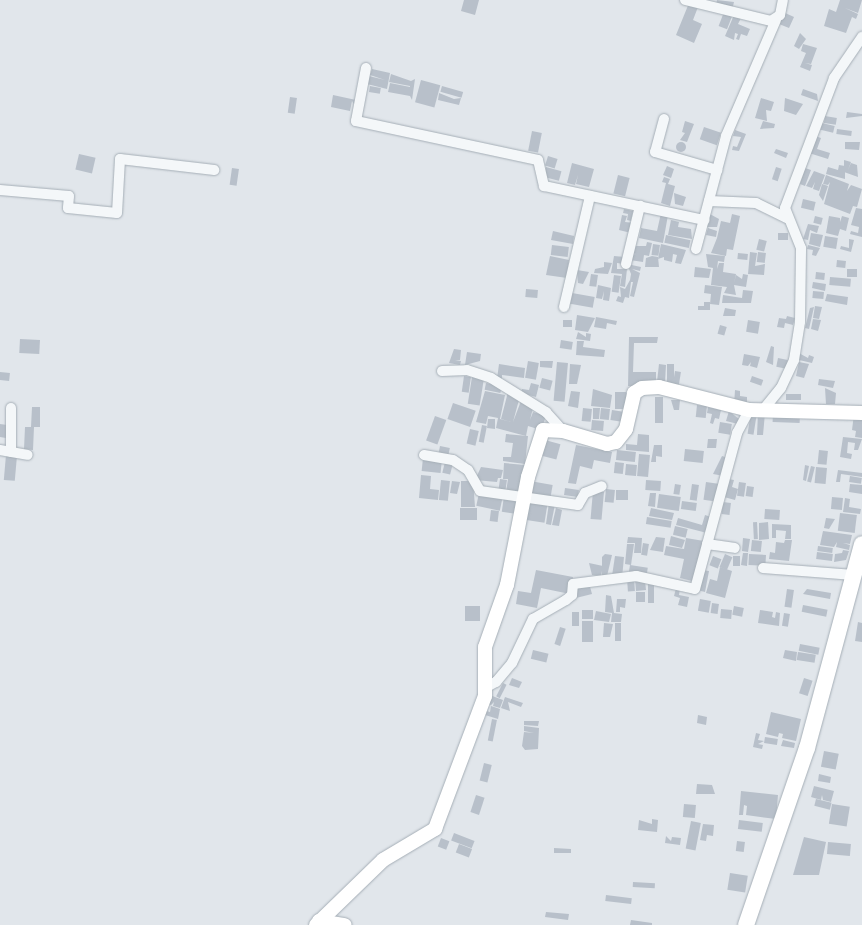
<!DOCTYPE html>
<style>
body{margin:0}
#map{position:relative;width:862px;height:925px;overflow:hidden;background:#e1e6eb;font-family:Barlow,sans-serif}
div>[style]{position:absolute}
.building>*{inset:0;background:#b8c0ca;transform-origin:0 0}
.round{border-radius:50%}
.roads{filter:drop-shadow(0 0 1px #a5aeb6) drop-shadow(0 0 1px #a5aeb6)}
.street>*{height:10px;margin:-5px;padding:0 5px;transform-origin:5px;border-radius:5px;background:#f4f7f9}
.secondary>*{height:14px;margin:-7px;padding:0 7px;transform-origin:7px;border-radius:7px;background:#fff}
.primary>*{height:16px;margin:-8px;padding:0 8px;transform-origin:8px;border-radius:8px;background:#fff}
span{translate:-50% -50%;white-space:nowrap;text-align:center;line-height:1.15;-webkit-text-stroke:4px #f1f5f8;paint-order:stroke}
</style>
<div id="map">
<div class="building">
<div style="clip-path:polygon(464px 0,479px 0,475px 15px,461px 11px)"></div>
<div style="clip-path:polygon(717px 0,734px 2px,732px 10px,716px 5px)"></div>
<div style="clip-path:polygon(840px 0,862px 0,858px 13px,845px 8px,858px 14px,856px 19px,852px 17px,846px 33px,824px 26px,829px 9px,836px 12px)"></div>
<div style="clip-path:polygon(689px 3px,698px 7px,693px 20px,702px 24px,694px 43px,676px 35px)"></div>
<div style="left:724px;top:12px;width:9px;height:15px;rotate:21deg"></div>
<div style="clip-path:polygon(783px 12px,794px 17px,789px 28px,779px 24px)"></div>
<div style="clip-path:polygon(734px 15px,741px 18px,738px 24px,750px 29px,747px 36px,741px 34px,739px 40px,736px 39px,738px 34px,735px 33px,734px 40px,725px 36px)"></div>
<div style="clip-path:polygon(800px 33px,806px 39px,799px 49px,794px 46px)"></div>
<div style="clip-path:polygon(803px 44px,817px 48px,811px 64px,805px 63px,812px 65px,810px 71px,800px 67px,806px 53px,801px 51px)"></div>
<div style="clip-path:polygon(372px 69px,390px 73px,387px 89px,367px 84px,369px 76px,385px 80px,370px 75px)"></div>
<div style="clip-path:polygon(391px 74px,411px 81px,415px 79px,412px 100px,410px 96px,388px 92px,390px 83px,410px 87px,410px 86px,389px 82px)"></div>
<div style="left:421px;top:80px;width:20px;height:23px;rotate:15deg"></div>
<div style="left:370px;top:86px;width:11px;height:6px;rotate:10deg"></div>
<div style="left:442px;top:86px;width:22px;height:6px;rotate:16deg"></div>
<div style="clip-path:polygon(803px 89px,817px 94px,818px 101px,801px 95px)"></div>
<div style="clip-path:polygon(439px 93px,454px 99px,461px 98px,459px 105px,438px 100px)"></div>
<div style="clip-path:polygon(333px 95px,356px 100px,355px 106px,352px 101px,350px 111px,331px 107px)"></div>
<div style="left:290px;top:97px;width:7px;height:16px;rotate:8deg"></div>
<div style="clip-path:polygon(761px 98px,774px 102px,771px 111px,766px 110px,767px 121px,755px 118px)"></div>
<div style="clip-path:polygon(785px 98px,803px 104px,796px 115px,784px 111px)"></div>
<div style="clip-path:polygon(847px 112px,862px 114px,862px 116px,846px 118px)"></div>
<div style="left:825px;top:116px;width:12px;height:7px;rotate:9deg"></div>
<div style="clip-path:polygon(685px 121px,694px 124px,687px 142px,680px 140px,685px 133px,682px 132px)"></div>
<div style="clip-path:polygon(763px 121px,775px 124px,774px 128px,760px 129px)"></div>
<div style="left:822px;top:123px;width:13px;height:7px;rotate:13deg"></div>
<div style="left:704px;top:127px;width:18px;height:13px;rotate:19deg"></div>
<div style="left:837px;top:129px;width:15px;height:5px;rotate:8deg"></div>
<div style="clip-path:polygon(735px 130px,746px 134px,739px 151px,732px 150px,733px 146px,737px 147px,741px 137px,733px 136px)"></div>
<div style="left:532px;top:131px;width:10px;height:20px;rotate:11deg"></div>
<div style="clip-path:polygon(815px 136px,821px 138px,817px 149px,830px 153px,828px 159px,809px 153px)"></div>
<div style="clip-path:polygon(845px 142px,860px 142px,859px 150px,845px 149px)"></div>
<div class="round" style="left:676px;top:142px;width:10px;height:10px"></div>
<div style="clip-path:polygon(776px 149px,788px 153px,786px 158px,774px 153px)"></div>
<div style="left:79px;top:154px;width:17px;height:16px;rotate:13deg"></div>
<div style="left:548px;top:156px;width:10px;height:10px;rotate:17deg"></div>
<div style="clip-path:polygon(844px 160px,851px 162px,848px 170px,851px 163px,857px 165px,858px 177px,844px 172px)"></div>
<div style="clip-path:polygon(572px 163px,594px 169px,589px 187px,576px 184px,578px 175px,575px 185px,567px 183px)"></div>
<div style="clip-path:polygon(839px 165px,845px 166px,845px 179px,826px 174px,828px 167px,838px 170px)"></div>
<div style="clip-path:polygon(667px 166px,674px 169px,671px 178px,663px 175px)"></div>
<div style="left:546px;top:167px;width:16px;height:10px;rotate:15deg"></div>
<div style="left:776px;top:167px;width:6px;height:13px;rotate:18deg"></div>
<div style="left:232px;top:168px;width:7px;height:17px;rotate:8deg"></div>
<div style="clip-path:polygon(805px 168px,811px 170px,805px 186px,800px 184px)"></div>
<div style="clip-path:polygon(814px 171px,825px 175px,819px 191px,813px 189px,815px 182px,812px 188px,806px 186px)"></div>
<div style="left:618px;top:175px;width:12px;height:19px;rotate:14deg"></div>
<div style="clip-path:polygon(826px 175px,849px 184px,847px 191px,851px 185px,862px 189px,857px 207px,853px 206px,850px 214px,824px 204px,830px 182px,828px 185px,823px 184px)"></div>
<div style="clip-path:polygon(664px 177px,670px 179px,668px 184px,675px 186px,670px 206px,661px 203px,666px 183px,662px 182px)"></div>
<div style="clip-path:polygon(822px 184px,828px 186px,823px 201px,819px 195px)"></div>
<div style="clip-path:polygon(674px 193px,686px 197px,683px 206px,675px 204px)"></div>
<div style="left:803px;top:199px;width:13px;height:9px;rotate:13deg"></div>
<div style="clip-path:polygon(856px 208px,862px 209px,862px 237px,850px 234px,851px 231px,858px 233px,859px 227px,851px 225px)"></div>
<div style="clip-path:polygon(624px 209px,633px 211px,631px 221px,627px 220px,628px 214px,623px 213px)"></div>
<div style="clip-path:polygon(661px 213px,668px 215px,663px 243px,639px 238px,641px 228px,657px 231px)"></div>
<div style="clip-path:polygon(708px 213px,719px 219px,717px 227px,703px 227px)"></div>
<div style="clip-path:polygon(732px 214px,740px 216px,733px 250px,727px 249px,726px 256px,711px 253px,717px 238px,721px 239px,717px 238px,721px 221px,730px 223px)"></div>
<div style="clip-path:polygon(622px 215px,627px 216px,625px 222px,634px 223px,631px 233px,619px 230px)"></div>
<div style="left:815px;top:216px;width:8px;height:7px;rotate:14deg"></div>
<div style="clip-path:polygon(829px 216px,840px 218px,840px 222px,842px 216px,849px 218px,846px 231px,840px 229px,838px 236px,826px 233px)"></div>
<div style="clip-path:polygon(671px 220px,679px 222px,678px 227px,691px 229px,692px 239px,668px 235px)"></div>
<div style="clip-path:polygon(808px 224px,819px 226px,817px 233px,810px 230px,808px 240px,803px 239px)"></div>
<div style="clip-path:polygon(708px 228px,717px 231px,716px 237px,706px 235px)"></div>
<div style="clip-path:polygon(553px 231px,574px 236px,573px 244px,551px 240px)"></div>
<div style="left:778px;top:233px;width:10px;height:7px"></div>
<div style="clip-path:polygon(811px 233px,823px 235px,820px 247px,809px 244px)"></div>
<div style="left:666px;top:235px;width:25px;height:8px;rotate:12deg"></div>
<div style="left:825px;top:236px;width:13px;height:11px;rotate:9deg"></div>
<div style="left:759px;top:239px;width:8px;height:11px;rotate:14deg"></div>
<div style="clip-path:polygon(849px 239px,854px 240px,851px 252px,840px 249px,841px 246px,849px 248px)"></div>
<div style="clip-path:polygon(647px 242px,652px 243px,649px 256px,644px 255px,643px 262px,630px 260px,630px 255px,636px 254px,630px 253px,631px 246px,646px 246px)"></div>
<div style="left:653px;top:244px;width:7px;height:11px;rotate:8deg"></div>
<div style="clip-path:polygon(661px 244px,686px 250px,681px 264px,675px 263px,677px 255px,673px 254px,672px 262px,664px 260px,664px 257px,658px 259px)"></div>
<div style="left:552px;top:245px;width:17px;height:10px;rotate:7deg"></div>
<div style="clip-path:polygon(808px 245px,820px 248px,816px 256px,812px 255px,813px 250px,807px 249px)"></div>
<div style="clip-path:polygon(750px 252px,757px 253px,755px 266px,765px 264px,764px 275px,748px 274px)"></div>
<div style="left:758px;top:252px;width:8px;height:10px;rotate:7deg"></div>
<div style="left:738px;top:253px;width:10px;height:6px;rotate:6deg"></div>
<div style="clip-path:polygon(706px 254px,725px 256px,724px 262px,718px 261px,717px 269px,719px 263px,724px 263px,723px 272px,736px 274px,734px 283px,736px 275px,742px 279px,743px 274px,748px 275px,746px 287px,734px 285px,736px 295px,724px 293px,727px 287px,711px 285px,713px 268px,708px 267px)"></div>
<div style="clip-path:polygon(550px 256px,569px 260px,567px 278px,546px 275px)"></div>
<div style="clip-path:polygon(614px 256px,625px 257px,624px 264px,617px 263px,617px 269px,627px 269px,625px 287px,620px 286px,622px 274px,611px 273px)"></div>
<div style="clip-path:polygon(652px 256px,658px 257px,659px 267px,645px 267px,646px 258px)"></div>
<div style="left:837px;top:260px;width:9px;height:7px;rotate:6deg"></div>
<div style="clip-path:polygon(604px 262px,612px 263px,608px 274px,594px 273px,595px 269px,604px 267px)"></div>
<div style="clip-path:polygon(627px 264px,641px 267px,640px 271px,632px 269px,640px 273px,634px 297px,630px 296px,633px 282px,631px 282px,629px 298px,625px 297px,623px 303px,616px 301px,618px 296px,621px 297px,620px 287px,625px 289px,630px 280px,631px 274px)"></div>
<div style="clip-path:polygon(695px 267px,711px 269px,709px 278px,694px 277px)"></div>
<div style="left:847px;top:269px;width:10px;height:8px"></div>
<div style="clip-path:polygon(577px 270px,589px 272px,583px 284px,578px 283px)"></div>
<div style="left:816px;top:272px;width:9px;height:7px;rotate:6deg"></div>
<div style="left:591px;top:274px;width:7px;height:12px;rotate:8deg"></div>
<div style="left:614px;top:275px;width:7px;height:17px;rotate:8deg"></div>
<div style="left:830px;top:277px;width:21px;height:8px;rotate:5deg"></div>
<div style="clip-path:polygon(813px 282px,826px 284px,825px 291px,812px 288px)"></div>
<div style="clip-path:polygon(598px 285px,611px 288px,609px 301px,603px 300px,604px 291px,602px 299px,596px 298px)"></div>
<div style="clip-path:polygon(705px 285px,722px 287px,719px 305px,710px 304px,711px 294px,704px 293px)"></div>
<div style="left:526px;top:289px;width:12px;height:8px;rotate:5deg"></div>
<div style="clip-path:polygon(743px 290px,753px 291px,751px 303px,722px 303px,723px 295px,742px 298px)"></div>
<div style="left:813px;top:291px;width:11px;height:7px;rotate:5deg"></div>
<div style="left:572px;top:293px;width:23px;height:11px;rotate:10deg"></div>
<div style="clip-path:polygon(827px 294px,848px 297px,847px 305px,825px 301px)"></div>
<div style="clip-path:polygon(704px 302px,710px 302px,710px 310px,698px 310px,698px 306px,704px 306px)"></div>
<div style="clip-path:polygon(815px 306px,822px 307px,819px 319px,813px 318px)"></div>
<div style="clip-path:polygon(814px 307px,809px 329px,805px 328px,810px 308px)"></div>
<div style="clip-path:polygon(725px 308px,736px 310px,735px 316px,723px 316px)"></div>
<div style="clip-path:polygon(577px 315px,595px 318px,588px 332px,575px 330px)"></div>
<div style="clip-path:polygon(787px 316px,795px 318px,793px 325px,785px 323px,784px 328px,777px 327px,779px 318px,786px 319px)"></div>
<div style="clip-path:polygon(596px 317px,617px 321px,616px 325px,607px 323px,606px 329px,594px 327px)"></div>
<div style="clip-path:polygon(813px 319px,821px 320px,818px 331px,811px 329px)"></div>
<div style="left:563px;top:320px;width:9px;height:7px"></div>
<div style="left:748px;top:320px;width:12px;height:12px;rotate:9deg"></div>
<div style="left:720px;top:325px;width:7px;height:9px;rotate:16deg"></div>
<div style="clip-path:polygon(578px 332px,586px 337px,586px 333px,591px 334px,590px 341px,576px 339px)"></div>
<div style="clip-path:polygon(629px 337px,658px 337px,657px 343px,634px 343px,633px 372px,656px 372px,656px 386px,628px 386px)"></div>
<div style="left:20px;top:339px;width:20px;height:14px;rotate:3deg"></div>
<div style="left:561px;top:340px;width:12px;height:8px;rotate:9deg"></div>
<div style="clip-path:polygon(577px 341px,584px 341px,583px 347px,605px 350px,604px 357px,576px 355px)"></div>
<div style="clip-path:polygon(771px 346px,774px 347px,773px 365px,766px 362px)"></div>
<div style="clip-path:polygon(454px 349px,461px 350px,460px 360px,455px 360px,461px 361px,460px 365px,449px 363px)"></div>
<div style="clip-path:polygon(467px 352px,481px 354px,480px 361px,465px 365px)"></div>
<div style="clip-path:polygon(797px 352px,808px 358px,809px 355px,814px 357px,812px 363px,795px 359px)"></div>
<div style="clip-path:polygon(744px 354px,760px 357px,757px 368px,750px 366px,751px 362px,748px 366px,742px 365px)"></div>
<div style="left:778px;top:358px;width:10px;height:9px;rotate:11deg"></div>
<div style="left:528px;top:361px;width:11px;height:17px;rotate:10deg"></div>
<div style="clip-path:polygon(540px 361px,553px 361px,552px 368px,540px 367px)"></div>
<div style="left:557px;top:362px;width:11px;height:39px;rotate:5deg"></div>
<div style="clip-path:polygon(799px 362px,809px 364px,804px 378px,796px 376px)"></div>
<div style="clip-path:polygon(499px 364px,525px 368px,524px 378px,502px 375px,502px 380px,497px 379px)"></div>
<div style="clip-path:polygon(570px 364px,581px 365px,577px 384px,569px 384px)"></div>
<div style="clip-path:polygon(659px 364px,666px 365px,665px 382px,657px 382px)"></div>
<div style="left:667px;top:364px;width:7px;height:19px"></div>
<div style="left:675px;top:371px;width:6px;height:13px;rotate:9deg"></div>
<div style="left:0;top:372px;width:10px;height:8px;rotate:6deg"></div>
<div style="left:464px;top:376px;width:7px;height:16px;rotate:8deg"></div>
<div style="left:752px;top:376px;width:12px;height:6px;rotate:20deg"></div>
<div style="left:472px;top:377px;width:12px;height:27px;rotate:9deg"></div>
<div style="left:542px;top:378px;width:11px;height:10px;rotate:15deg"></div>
<div style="clip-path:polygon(819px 379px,835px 381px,833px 388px,818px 385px)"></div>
<div style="left:486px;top:383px;width:16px;height:7px;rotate:11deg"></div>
<div style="clip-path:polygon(531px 383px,539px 385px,536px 397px,521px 393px,522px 389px,529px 390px)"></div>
<div style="clip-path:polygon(825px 388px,836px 393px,835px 404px,826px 404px)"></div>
<div style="clip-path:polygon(593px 389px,612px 395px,610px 408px,591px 406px)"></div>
<div style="clip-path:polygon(735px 390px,740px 391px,740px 396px,747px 397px,747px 405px,734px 405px)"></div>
<div style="clip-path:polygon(485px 391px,505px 395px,500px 419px,511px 422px,501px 419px,508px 392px,520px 396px,513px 422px,521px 401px,534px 404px,530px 420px,533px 412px,546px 416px,541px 430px,528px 426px,526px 436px,496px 428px,498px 418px,488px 416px,486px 424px,476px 422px)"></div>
<div style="clip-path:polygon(571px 391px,580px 392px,578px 408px,568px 406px)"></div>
<div style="left:615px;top:392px;width:11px;height:17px"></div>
<div style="left:801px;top:394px;width:6px;height:15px;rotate:90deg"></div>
<div style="left:655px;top:397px;width:8px;height:26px"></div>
<div style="clip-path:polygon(671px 400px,680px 400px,679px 410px,674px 410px)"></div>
<div style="left:453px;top:403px;width:24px;height:17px;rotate:19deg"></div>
<div style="left:697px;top:405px;width:10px;height:12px;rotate:6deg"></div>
<div style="clip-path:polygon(32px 407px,40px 407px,40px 427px,34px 427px,33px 450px,24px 449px,25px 427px,31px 427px)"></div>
<div style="clip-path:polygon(708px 407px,721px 410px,719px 419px,715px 418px,713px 424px,710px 423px,712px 414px,707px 413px)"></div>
<div style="left:583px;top:408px;width:9px;height:13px;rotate:6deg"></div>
<div style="clip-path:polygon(593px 408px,600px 408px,599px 419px,593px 419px)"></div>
<div style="left:601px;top:408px;width:9px;height:11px;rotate:6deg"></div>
<div style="left:612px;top:410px;width:13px;height:10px;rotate:9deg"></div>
<div style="clip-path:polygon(729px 411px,739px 419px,738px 424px,726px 421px)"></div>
<div style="left:773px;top:411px;width:27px;height:11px;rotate:2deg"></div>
<div style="left:751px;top:412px;width:6px;height:22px;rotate:9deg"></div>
<div style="clip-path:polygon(758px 413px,765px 413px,763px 435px,757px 435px)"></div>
<div style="clip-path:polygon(854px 414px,862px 416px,862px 438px,855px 437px,856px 431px,852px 430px)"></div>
<div style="left:435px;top:416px;width:12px;height:26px;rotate:20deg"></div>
<div style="clip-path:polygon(488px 419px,495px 419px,495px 429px,487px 428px)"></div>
<div style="left:592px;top:420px;width:12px;height:10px;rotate:5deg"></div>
<div style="left:720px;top:422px;width:12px;height:11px;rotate:9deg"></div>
<div style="clip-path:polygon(0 424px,7px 425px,6px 438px,0 437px)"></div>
<div style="left:482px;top:425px;width:5px;height:17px;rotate:11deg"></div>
<div style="left:470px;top:429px;width:9px;height:15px;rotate:13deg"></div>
<div style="clip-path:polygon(506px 434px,528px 436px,525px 464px,503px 461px,503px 457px,511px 457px,513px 443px,505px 442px)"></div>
<div style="clip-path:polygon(638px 434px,649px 435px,649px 452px,626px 450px,626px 444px,637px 445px)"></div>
<div style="clip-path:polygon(843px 437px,862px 439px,858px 450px,854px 450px,855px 443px,848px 442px,847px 453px,852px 454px,851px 459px,840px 457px)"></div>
<div style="clip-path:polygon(708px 439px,717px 439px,716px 448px,707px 448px)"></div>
<div style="left:545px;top:440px;width:16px;height:16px;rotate:15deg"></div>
<div style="clip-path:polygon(576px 445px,612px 452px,610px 463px,594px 460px,592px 469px,580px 466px,576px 484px,568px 483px)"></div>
<div style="clip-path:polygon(654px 445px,662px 445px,662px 457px,656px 456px,656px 462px,651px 462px)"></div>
<div style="left:440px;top:446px;width:10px;height:9px;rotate:11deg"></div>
<div style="left:685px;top:449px;width:19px;height:12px;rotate:6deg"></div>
<div style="left:617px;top:450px;width:19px;height:10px;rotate:6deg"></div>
<div style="left:819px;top:450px;width:9px;height:14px;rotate:6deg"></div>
<div style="left:639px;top:454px;width:11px;height:22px;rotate:5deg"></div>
<div style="left:6px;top:455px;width:11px;height:25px;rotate:5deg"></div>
<div style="clip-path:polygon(722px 456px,728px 458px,724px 476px,713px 474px)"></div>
<div style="left:423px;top:458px;width:19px;height:13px;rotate:6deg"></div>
<div style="left:445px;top:462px;width:8px;height:11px;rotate:14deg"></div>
<div style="left:615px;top:462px;width:9px;height:11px;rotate:6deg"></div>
<div style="clip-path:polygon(504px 463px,525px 465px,522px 493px,506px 492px,508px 479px,503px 479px)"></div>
<div style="left:626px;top:464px;width:11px;height:11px;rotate:5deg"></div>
<div style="clip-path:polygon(805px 465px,809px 466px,806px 481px,803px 480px)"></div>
<div style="left:811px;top:466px;width:4px;height:16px;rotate:14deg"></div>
<div style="clip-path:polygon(481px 467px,503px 470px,501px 478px,498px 478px,497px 482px,475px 480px)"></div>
<div style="left:816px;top:467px;width:11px;height:16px;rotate:5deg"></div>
<div style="clip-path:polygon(838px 470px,862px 473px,862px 477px,841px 474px,840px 482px,836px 482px)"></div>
<div style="clip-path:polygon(421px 475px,431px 476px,430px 489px,439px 490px,438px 500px,419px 498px)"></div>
<div style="left:850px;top:476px;width:12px;height:6px;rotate:9deg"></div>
<div style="left:500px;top:479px;width:7px;height:12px;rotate:8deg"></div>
<div style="clip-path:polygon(728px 479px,734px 480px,732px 487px,738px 489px,735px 500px,724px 497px)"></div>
<div style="left:441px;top:480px;width:9px;height:20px;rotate:6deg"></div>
<div style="left:646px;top:480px;width:15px;height:10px;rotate:4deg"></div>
<div style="clip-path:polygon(452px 481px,460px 482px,457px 494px,450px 493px)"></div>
<div style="clip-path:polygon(461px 481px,473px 481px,475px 507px,461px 507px)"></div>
<div style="left:530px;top:481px;width:23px;height:15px;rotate:10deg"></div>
<div style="left:706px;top:482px;width:14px;height:18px;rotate:8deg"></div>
<div style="left:739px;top:482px;width:7px;height:14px;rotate:8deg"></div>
<div style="left:675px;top:484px;width:6px;height:10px;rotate:9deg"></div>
<div style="left:692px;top:484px;width:7px;height:16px;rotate:8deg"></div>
<div style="clip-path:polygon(850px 484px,862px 485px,862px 494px,849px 492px)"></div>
<div style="left:747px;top:486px;width:7px;height:10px;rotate:8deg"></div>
<div style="left:565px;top:488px;width:14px;height:7px;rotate:8deg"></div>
<div style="left:606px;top:489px;width:9px;height:13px;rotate:6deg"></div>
<div style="left:616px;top:490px;width:12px;height:10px"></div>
<div style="left:593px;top:491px;width:11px;height:28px;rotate:5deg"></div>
<div style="left:479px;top:493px;width:24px;height:13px;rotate:12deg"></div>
<div style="clip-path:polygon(650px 493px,656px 493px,655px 507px,648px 506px)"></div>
<div style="left:659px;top:494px;width:22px;height:14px;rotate:8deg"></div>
<div style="left:504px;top:496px;width:14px;height:16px;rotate:8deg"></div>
<div style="left:832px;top:497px;width:11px;height:12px;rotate:5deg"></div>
<div style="clip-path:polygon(845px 498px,850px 499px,849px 507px,861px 509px,860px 514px,843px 512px)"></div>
<div style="left:528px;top:499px;width:20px;height:21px;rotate:9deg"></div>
<div style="left:682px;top:501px;width:15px;height:8px;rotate:8deg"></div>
<div style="left:723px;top:502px;width:8px;height:12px;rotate:7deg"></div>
<div style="clip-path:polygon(549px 503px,555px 504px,551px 525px,546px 524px)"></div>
<div style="left:477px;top:508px;width:12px;height:17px;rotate:90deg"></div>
<div style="clip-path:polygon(556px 508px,562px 510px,559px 526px,552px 525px)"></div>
<div style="clip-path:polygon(651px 508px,674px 513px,672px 520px,649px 516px)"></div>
<div style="left:765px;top:509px;width:15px;height:10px;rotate:4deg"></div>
<div style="left:491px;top:510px;width:8px;height:11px;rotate:7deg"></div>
<div style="left:840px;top:513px;width:17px;height:18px;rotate:7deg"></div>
<div style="clip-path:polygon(705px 515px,711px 517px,707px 533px,676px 525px,678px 518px,702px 525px)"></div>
<div style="left:647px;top:517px;width:25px;height:7px;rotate:9deg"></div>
<div style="clip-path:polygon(826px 518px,835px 519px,829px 529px,824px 528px)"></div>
<div style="left:757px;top:522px;width:17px;height:4px;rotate:87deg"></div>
<div style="clip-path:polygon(768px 522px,769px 539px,759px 540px,759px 523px)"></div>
<div style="clip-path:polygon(772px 524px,791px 525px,791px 539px,785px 539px,786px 531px,776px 530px,776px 538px,772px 538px)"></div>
<div style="left:675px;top:526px;width:13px;height:9px;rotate:13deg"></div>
<div style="clip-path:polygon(823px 531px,852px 535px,850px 544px,843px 543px,850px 545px,849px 550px,836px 547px,837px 542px,834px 547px,820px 545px)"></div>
<div style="clip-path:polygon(671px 536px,685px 540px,682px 548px,669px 545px)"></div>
<div style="clip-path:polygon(628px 537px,642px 538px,641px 553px,634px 553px,635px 543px,627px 543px)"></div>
<div style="clip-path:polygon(656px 537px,665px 538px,663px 552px,650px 550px)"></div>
<div style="clip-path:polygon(686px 538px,704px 541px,696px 582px,680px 578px,684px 559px,664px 555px,666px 546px,684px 549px)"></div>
<div style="clip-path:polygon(743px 538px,750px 539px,748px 552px,742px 551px)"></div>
<div style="left:752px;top:540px;width:10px;height:11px;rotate:6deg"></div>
<div style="clip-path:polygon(785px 540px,792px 540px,789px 561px,769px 559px,770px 552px,775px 553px,776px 542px,784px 543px)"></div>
<div style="left:643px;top:543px;width:6px;height:12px;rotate:9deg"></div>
<div style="clip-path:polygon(627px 544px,634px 544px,631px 565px,625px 564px)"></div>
<div style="left:818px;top:546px;width:15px;height:5px;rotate:8deg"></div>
<div style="clip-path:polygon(843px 550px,849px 551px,846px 560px,834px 562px,835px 554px,842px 553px)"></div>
<div style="left:817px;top:552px;width:16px;height:7px;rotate:7deg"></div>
<div style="clip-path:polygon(743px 553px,748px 553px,747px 566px,741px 565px)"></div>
<div style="clip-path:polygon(605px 554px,612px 555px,607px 576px,602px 576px,602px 557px)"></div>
<div style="left:725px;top:554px;width:8px;height:14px;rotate:23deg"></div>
<div style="left:749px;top:554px;width:17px;height:11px;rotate:3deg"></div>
<div style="clip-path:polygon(615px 556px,624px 557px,622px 578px,612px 576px)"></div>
<div style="left:713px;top:556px;width:9px;height:10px;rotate:21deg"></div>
<div style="left:733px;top:556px;width:7px;height:10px"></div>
<div style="clip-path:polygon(589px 563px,603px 566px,601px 576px,592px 575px)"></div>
<div style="left:630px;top:565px;width:18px;height:9px;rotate:9deg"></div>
<div style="clip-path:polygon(720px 567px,732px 571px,725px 598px,706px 593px,710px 579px,717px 581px)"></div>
<div style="clip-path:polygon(536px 570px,573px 577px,570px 594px,541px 588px,537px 608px,516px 604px,518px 591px,531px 593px)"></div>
<div style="clip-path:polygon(702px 570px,709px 571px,705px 592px,697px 590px)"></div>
<div style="left:634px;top:578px;width:13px;height:7px;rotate:86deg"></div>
<div style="clip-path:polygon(635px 579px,645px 581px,646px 590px,636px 591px)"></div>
<div style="left:648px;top:580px;width:6px;height:23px"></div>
<div style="clip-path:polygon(589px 583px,592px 594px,576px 598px,574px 589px)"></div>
<div style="clip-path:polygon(676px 588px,680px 588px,679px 595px,689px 597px,687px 607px,678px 605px,680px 598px,674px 596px)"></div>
<div style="left:787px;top:589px;width:7px;height:18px;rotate:8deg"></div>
<div style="clip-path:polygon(807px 589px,831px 593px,830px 599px,803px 594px)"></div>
<div style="left:636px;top:592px;width:9px;height:10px"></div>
<div style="clip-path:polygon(606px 595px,611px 596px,614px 613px,622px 614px,621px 622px,611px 622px,612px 613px,605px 612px)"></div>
<div style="clip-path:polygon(617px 599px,626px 599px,625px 608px,620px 607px,620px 612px,616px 612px)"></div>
<div style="left:700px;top:599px;width:11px;height:12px;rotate:10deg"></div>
<div style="left:712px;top:603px;width:7px;height:10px;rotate:8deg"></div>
<div style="left:803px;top:605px;width:25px;height:7px;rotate:11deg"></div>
<div style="left:465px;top:606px;width:15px;height:15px"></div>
<div style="left:734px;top:606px;width:10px;height:9px;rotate:11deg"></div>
<div style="left:721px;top:609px;width:11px;height:9px;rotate:5deg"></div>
<div style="left:582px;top:610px;width:11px;height:9px"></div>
<div style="clip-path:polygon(760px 610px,773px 612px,772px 617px,775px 618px,776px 612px,780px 613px,779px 626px,758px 623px)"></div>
<div style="clip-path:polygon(596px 611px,611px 614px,609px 622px,594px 620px)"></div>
<div style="left:572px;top:612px;width:7px;height:14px"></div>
<div style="left:784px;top:613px;width:6px;height:13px;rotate:9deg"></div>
<div style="left:582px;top:621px;width:11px;height:21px"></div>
<div style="clip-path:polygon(858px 622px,862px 623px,862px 642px,855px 641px)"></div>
<div style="clip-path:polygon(604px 623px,613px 624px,610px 637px,603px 637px)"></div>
<div style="left:615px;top:623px;width:6px;height:18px"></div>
<div style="left:560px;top:627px;width:6px;height:18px;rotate:18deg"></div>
<div style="left:800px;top:644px;width:20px;height:7px;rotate:11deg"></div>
<div style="left:533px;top:650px;width:16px;height:9px;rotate:14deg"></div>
<div style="clip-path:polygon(785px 650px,797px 652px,796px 661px,783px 658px)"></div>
<div style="left:798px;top:652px;width:18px;height:8px;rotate:9deg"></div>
<div style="clip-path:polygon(512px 678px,522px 682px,519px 688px,509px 685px)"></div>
<div style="left:804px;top:678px;width:9px;height:16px;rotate:18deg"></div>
<div style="left:503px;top:683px;width:4px;height:15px;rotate:27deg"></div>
<div style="clip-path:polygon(487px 694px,503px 700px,500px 708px,493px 706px,494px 702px,491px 705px,484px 703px)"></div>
<div style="clip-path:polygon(505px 697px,523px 703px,521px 707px,508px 702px,510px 711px,501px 708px)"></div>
<div style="clip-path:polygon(491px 706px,500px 709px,498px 719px,482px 714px,483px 710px,490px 712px)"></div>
<div style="clip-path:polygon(771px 712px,801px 719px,796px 741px,782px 738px,783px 734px,779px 733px,778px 737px,766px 734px)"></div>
<div style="clip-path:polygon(698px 715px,707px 717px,706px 725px,697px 723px)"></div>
<div style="left:492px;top:719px;width:5px;height:22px;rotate:11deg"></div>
<div style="clip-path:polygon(524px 721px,539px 721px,538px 726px,524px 725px)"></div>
<div style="clip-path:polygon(524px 726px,539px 728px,538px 749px,525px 750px,522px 746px,524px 732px,534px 733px,524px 731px)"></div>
<div style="clip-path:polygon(756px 733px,760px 734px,758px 740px,764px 741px,758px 744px,763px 745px,762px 749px,753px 747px)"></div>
<div style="left:765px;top:737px;width:13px;height:6px;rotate:9deg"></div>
<div style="clip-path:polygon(783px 740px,795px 743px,794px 748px,781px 746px)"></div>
<div style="left:824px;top:751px;width:15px;height:16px;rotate:11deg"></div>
<div style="left:484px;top:763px;width:8px;height:18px;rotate:14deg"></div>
<div style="clip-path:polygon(819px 774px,831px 777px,830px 783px,818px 781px)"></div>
<div style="clip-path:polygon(697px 784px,712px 785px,715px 794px,696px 794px)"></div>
<div style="clip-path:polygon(814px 786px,834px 791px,831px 802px,823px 800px,822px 795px,821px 800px,811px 797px)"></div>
<div style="clip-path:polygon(741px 791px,778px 795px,776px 819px,746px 815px,747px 806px,744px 805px,743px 815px,739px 815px)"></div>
<div style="left:476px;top:795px;width:9px;height:18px;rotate:18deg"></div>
<div style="left:816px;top:799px;width:16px;height:7px;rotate:14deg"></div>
<div style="left:684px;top:804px;width:12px;height:13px;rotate:5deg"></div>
<div style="left:832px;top:804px;width:18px;height:20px;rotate:9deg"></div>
<div style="clip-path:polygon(652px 819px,658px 820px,657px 832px,638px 830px,639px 820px,652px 824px)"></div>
<div style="left:739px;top:820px;width:24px;height:9px;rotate:7deg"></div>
<div style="left:691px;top:821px;width:10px;height:28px;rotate:11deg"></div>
<div style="clip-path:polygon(703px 824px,714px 825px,713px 836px,707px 835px,706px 841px,700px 840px)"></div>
<div style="left:454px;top:833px;width:22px;height:8px;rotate:21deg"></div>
<div style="clip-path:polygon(666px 836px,671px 841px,672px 837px,681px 838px,680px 845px,665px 843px)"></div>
<div style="clip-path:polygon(804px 837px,826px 842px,819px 875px,793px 875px)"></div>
<div style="left:441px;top:838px;width:9px;height:9px;rotate:21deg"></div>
<div style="left:737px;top:841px;width:8px;height:10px;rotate:7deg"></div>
<div style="left:828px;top:842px;width:23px;height:12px;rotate:5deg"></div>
<div style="left:459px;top:844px;width:14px;height:9px;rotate:21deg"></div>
<div style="clip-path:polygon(554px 848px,571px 849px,571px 853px,554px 853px)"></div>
<div style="left:730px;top:873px;width:18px;height:17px;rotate:9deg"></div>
<div style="left:633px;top:882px;width:22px;height:5px;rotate:3deg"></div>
<div style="left:606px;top:895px;width:26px;height:6px;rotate:7deg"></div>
<div style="clip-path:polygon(546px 912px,569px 914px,568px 920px,545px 917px)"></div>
<div style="clip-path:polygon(631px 920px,652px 923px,652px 925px,630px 925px)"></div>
</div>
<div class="roads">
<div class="street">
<div style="left:685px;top:0;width:89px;rotate:13.7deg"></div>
<div style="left:771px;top:21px;width:11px;rotate:-34deg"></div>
<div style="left:780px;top:15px;width:15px;rotate:-79deg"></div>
<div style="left:366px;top:68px;width:54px;rotate:100.7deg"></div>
<div style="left:356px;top:121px;width:186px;rotate:12.1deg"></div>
<div style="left:538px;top:160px;width:27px;rotate:77deg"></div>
<div style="left:544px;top:186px;width:164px;rotate:12deg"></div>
<div style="left:664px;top:119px;width:34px;rotate:105deg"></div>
<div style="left:655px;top:152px;width:65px;rotate:16.2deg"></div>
<div style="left:0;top:190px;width:69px;rotate:5deg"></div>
<div style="left:69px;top:196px;width:12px;rotate:95deg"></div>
<div style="left:68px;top:208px;width:49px;rotate:5.8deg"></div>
<div style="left:117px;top:213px;width:54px;rotate:-86.8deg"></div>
<div style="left:120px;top:159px;width:95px;rotate:6.7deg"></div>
<div style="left:709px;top:201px;width:47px;rotate:2.4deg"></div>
<div style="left:756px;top:203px;width:34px;rotate:26deg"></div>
<div style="left:696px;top:249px;width:117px;rotate:-75.1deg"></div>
<div style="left:726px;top:136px;width:126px;rotate:-66.7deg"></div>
<div style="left:626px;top:264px;width:60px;rotate:-76.4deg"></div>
<div style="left:564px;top:307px;width:114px;rotate:-76.8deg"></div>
<div style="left:442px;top:371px;width:25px;rotate:-2deg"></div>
<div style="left:467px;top:370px;width:25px;rotate:18deg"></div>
<div style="left:491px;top:378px;width:65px;rotate:31.7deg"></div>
<div style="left:546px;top:412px;width:25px;rotate:48deg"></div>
<div style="left:763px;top:410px;width:28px;rotate:-51deg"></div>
<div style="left:781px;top:388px;width:31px;rotate:-65deg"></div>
<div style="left:794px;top:360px;width:38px;rotate:-81deg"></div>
<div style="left:800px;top:322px;width:74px;rotate:-89.2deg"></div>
<div style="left:801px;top:248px;width:43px;rotate:-111.8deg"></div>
<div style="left:785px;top:208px;width:139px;rotate:-69.3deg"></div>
<div style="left:834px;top:78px;width:50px;rotate:-55.7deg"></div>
<div style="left:0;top:450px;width:28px;rotate:10deg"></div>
<div style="left:11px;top:452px;width:44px;rotate:-90deg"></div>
<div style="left:424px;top:455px;width:29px;rotate:10deg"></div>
<div style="left:453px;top:460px;width:18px;rotate:34deg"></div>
<div style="left:468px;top:470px;width:24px;rotate:60deg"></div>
<div style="left:480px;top:491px;width:99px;rotate:8.1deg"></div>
<div style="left:578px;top:505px;width:14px;rotate:-60deg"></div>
<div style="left:585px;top:493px;width:18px;rotate:-22deg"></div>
<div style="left:707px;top:544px;width:28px;rotate:8deg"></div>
<div style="left:763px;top:568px;width:91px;rotate:4.4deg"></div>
<div style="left:485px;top:688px;width:13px;rotate:-29deg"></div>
<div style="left:496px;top:682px;width:25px;rotate:-50deg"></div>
<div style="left:512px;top:663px;width:49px;rotate:-64.5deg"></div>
<div style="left:533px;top:619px;width:38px;rotate:-30deg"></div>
<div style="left:566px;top:600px;width:8px;rotate:-40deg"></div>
<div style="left:572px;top:595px;width:11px;rotate:-85deg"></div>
<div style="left:573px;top:584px;width:64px;rotate:-7.2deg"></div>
<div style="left:636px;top:576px;width:60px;rotate:12.4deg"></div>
<div style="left:695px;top:589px;width:162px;rotate:-74.9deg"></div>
<div style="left:737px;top:433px;width:26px;rotate:-62deg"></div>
</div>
<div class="secondary">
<div style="left:319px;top:921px;width:26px;rotate:9deg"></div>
<div style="left:316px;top:925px;width:93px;rotate:-44.1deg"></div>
<div style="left:383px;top:860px;width:61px;rotate:-30.8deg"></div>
<div style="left:435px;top:829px;width:142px;rotate:-69.4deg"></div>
<div style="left:485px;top:696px;width:49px;rotate:-90deg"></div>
<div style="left:485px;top:647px;width:66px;rotate:-70.5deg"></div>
<div style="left:507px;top:585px;width:110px;rotate:-79deg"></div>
<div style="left:528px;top:477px;width:49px;rotate:-72.3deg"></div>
<div style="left:543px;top:430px;width:20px;rotate:3deg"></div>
<div style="left:563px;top:431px;width:46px;rotate:16.5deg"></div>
<div style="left:607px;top:444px;width:9px;rotate:-13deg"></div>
<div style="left:616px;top:442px;width:16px;rotate:-52deg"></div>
<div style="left:626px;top:429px;width:37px;rotate:-77deg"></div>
<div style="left:634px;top:393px;width:9px;rotate:-32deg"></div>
<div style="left:642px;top:388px;width:17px;rotate:-3deg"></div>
<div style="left:659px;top:387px;width:93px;rotate:14.3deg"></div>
<div style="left:749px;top:410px;width:113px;rotate:1.5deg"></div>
</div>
<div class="primary">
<div style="left:746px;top:925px;width:187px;rotate:-71deg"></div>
<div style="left:807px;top:748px;width:211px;rotate:-74.9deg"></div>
</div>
</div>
</div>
